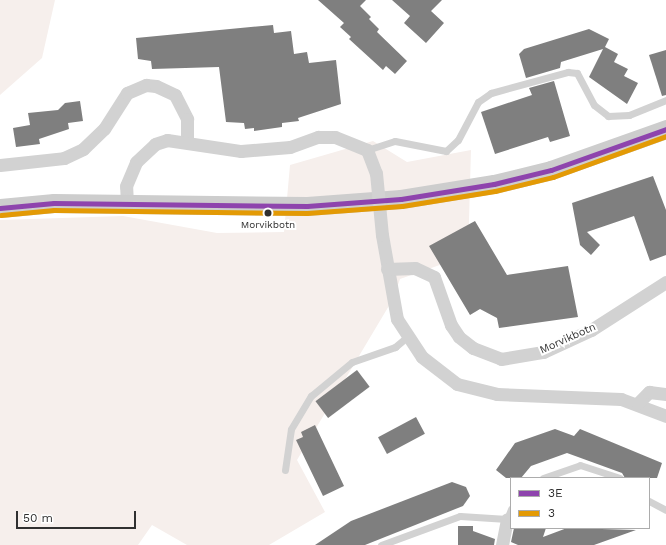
<!DOCTYPE html>
<style>
body{margin:0}
#map{position:relative;width:666px;height:545px;overflow:hidden;background:#fff;font-family:"Work Sans",sans-serif}
div>[style]{position:absolute}
.green>*{inset:0;background:#f6efec}
.building>*{inset:0;background:#7f7f7f;transform-origin:0 0}
.service>*{height:7px;margin:-3.5px;padding:0 3.5px;transform-origin:3.5px;border-radius:3.5px;background:#d2d2d2}
.minor>*{height:13px;margin:-6.5px;padding:0 6.5px;transform-origin:6.5px;border-radius:6.5px;background:#d2d2d2}
.secondary>*{height:19px;margin:-9.5px;padding:0 9.5px;transform-origin:9.5px;border-radius:9.5px;background:#cdcdcd}
.minor-bridge>*{height:13px;margin:-6.5px;padding:0 6.5px;transform-origin:6.5px;border-radius:6.5px;background:#d2d2d2}
.bus-1>*{height:5px;margin:-2.5px;padding:0 2.5px;transform-origin:2.5px;border-radius:2.5px;background:#8e44ad}
.bus-2>*{height:5px;margin:-2.5px;padding:0 2.5px;transform-origin:2.5px;border-radius:2.5px;background:#e39a05}
.dots>*{width:11px;height:11px;translate:-50% -50%;box-sizing:border-box;border:2px solid #fff;border-radius:50%}
span{translate:-50% -50%;white-space:nowrap;text-align:center;line-height:1.15;-webkit-text-stroke:4px #fff;paint-order:stroke}
.bus-label{font-size:10px;color:#303030}
.street-label{font-size:11px;color:#303030}
.legend{position:absolute;left:510px;top:477px;width:140px;height:52px;box-sizing:border-box;background:#fff;border:1px solid #acacac;margin:0;padding:5px 7px;list-style:none;font-size:12px;color:#303030}
.legend li{display:flex;align-items:center;gap:8px;height:20px}
.legend b{width:20px;border:1px solid #acacac}
.scale{position:absolute;left:16px;top:511px;width:120px;height:18px;box-sizing:border-box;border:2px solid #303030;border-top:0;padding-left:5px;font-size:12px;line-height:14px;white-space:nowrap;color:#303030;-webkit-text-stroke:3px #fff;paint-order:stroke}
</style>
<div id="map">
<div class="green">
<div style="clip-path:polygon(0 0,55px 0,42px 58px,0 95px)"></div>
<div style="clip-path:polygon(373px 141px,407px 162px,471px 150px,468px 255px,400px 279px,393px 299px,297px 460px,325px 512px,269px 545px,187px 545px,152px 525px,138px 545px,0 545px,0 220px,123px 216px,217px 233px,284px 232px,290px 165px)"></div>
</div>
<div class="building">
<div style="clip-path:polygon(318px 0,366px 0,360px 6px,371px 17px,369px 19px,379px 29px,377px 32px,407px 61px,395px 74px,386px 66px,383px 70px,349px 39px,351px 37px,340px 27px,344px 23px)"></div>
<div style="clip-path:polygon(392px 0,442px 0,431px 11px,444px 23px,426px 43px,404px 23px,410px 16px)"></div>
<div style="clip-path:polygon(273px 25px,274px 33px,291px 31px,294px 54px,307px 52px,309px 63px,336px 60px,341px 104px,298px 118px,299px 121px,282px 123px,282px 127px,254px 131px,254px 128px,245px 129px,244px 123px,226px 122px,219px 67px,152px 69px,151px 61px,138px 59px,136px 38px)"></div>
<div style="clip-path:polygon(589px 29px,609px 39px,605px 47px,618px 54px,614px 62px,628px 69px,624px 76px,638px 83px,627px 104px,589px 77px,603px 49px,561px 62px,560px 68px,526px 78px,519px 54px,524px 49px)"></div>
<div style="clip-path:polygon(666px 50px,666px 95px,662px 96px,649px 55px)"></div>
<div style="clip-path:polygon(554px 81px,570px 136px,550px 142px,548px 137px,495px 154px,481px 112px,532px 95px,529px 88px)"></div>
<div style="clip-path:polygon(80px 101px,83px 121px,68px 123px,69px 129px,39px 139px,40px 144px,16px 147px,13px 128px,30px 125px,28px 113px,58px 110px,65px 103px)"></div>
<div style="clip-path:polygon(653px 176px,666px 210px,666px 255px,650px 261px,634px 216px,587px 232px,600px 245px,591px 255px,580px 245px,572px 203px)"></div>
<div style="clip-path:polygon(475px 221px,507px 275px,568px 266px,578px 317px,499px 328px,497px 318px,480px 309px,470px 315px,429px 246px)"></div>
<div style="left:357px;top:370px;width:21px;height:52px;rotate:53deg"></div>
<div style="left:416px;top:417px;width:19px;height:43px;rotate:62deg"></div>
<div style="clip-path:polygon(315px 425px,344px 486px,323px 496px,296px 440px,303px 437px,301px 432px)"></div>
<div style="clip-path:polygon(555px 429px,574px 436px,580px 429px,662px 463px,657px 478px,625px 478px,622px 473px,567px 453px,531px 466px,521px 478px,506px 478px,496px 470px,515px 443px)"></div>
<div style="clip-path:polygon(452px 482px,466px 487px,470px 496px,463px 506px,365px 545px,315px 545px,351px 521px)"></div>
<div style="clip-path:polygon(458px 526px,473px 526px,473px 531px,495px 539px,494px 545px,458px 545px)"></div>
<div style="clip-path:polygon(514px 528px,546px 528px,543px 537px,567px 528px,636px 530px,594px 545px,518px 545px,511px 542px)"></div>
</div>
<div class="service">
<div style="left:367px;top:150px;width:29px;rotate:-18deg"></div>
<div style="left:395px;top:141px;width:52px;rotate:11.1deg"></div>
<div style="left:446px;top:151px;width:16px;rotate:-43deg"></div>
<div style="left:458px;top:140px;width:43px;rotate:-62.2deg"></div>
<div style="left:478px;top:102px;width:16px;rotate:-35deg"></div>
<div style="left:491px;top:93px;width:80px;rotate:-15.3deg"></div>
<div style="left:568px;top:72px;width:9px;rotate:6deg"></div>
<div style="left:577px;top:73px;width:36px;rotate:62deg"></div>
<div style="left:594px;top:105px;width:18px;rotate:38deg"></div>
<div style="left:608px;top:116px;width:21px;rotate:-3deg"></div>
<div style="left:629px;top:115px;width:40px;rotate:-22deg"></div>
<div style="left:285px;top:470px;width:41px;rotate:-81.7deg"></div>
<div style="left:291px;top:429px;width:39px;rotate:-59deg"></div>
<div style="left:311px;top:396px;width:53px;rotate:-39.7deg"></div>
<div style="left:352px;top:362px;width:46px;rotate:-19.2deg"></div>
<div style="left:395px;top:347px;width:16px;rotate:-40deg"></div>
<div style="left:543px;top:478px;width:39px;rotate:-19deg"></div>
<div style="left:580px;top:465px;width:42px;rotate:18deg"></div>
<div style="left:649px;top:501px;width:19px;rotate:28deg"></div>
<div style="left:381px;top:545px;width:84px;rotate:-20.2deg"></div>
<div style="left:460px;top:516px;width:47px;rotate:3.7deg"></div>
<div style="left:507px;top:519px;width:11px;rotate:-68deg"></div>
</div>
<div class="minor">
<div style="left:0;top:165px;width:64px;rotate:-6.2deg"></div>
<div style="left:64px;top:158px;width:21px;rotate:-25deg"></div>
<div style="left:83px;top:149px;width:29px;rotate:-44deg"></div>
<div style="left:104px;top:129px;width:43px;rotate:-57.4deg"></div>
<div style="left:127px;top:93px;width:21px;rotate:-23deg"></div>
<div style="left:146px;top:85px;width:10px;rotate:6deg"></div>
<div style="left:156px;top:86px;width:21px;rotate:25deg"></div>
<div style="left:175px;top:95px;width:27px;rotate:63deg"></div>
<div style="left:187px;top:119px;width:22px;rotate:90deg"></div>
<div style="left:127px;top:203px;width:17px;rotate:-93deg"></div>
<div style="left:126px;top:186px;width:26px;rotate:-67deg"></div>
<div style="left:136px;top:162px;width:26px;rotate:-43deg"></div>
<div style="left:155px;top:144px;width:13px;rotate:-18deg"></div>
<div style="left:167px;top:140px;width:75px;rotate:8.5deg"></div>
<div style="left:241px;top:151px;width:49px;rotate:-4.7deg"></div>
<div style="left:290px;top:147px;width:30px;rotate:-20deg"></div>
<div style="left:318px;top:137px;width:17px"></div>
<div style="left:335px;top:137px;width:35px;rotate:22deg"></div>
<div style="left:367px;top:150px;width:25px;rotate:69deg"></div>
<div style="left:382px;top:235px;width:85px;rotate:79.9deg"></div>
<div style="left:397px;top:319px;width:45px;rotate:56.7deg"></div>
<div style="left:422px;top:357px;width:44px;rotate:37.6deg"></div>
<div style="left:457px;top:384px;width:41px;rotate:14deg"></div>
<div style="left:497px;top:394px;width:124px;rotate:2.3deg"></div>
<div style="left:621px;top:399px;width:48px;rotate:20.7deg"></div>
<div style="left:387px;top:269px;width:28px;rotate:-2deg"></div>
<div style="left:415px;top:268px;width:21px;rotate:25deg"></div>
<div style="left:434px;top:277px;width:51px;rotate:70.5deg"></div>
<div style="left:451px;top:325px;width:14px;rotate:56deg"></div>
<div style="left:459px;top:337px;width:18px;rotate:38deg"></div>
<div style="left:473px;top:348px;width:30px;rotate:21deg"></div>
<div style="left:501px;top:359px;width:43px;rotate:-9.5deg"></div>
<div style="left:543px;top:352px;width:53px;rotate:-24.6deg"></div>
<div style="left:591px;top:330px;width:89px;rotate:-32.6deg"></div>
<div style="left:638px;top:403px;width:16px;rotate:-45deg"></div>
<div style="left:649px;top:392px;width:17px;rotate:7deg"></div>
<div style="left:502px;top:545px;width:26px;rotate:-79deg"></div>
</div>
<div class="secondary">
<div style="left:0;top:208px;width:54px;rotate:-5.3deg"></div>
<div style="left:54px;top:203px;width:253px;rotate:0.7deg"></div>
<div style="left:307px;top:206px;width:94px;rotate:-4.3deg"></div>
<div style="left:401px;top:199px;width:94px;rotate:-9.2deg"></div>
<div style="left:494px;top:184px;width:59px;rotate:-13.8deg"></div>
<div style="left:551px;top:170px;width:122px;rotate:-19.6deg"></div>
</div>
<div class="minor-bridge">
<div style="left:376px;top:173px;width:62px;rotate:84.5deg"></div>
</div>
<div class="bus-1">
<div style="left:0;top:208px;width:54px;rotate:-5.3deg"></div>
<div style="left:54px;top:203px;width:253px;rotate:0.7deg"></div>
<div style="left:307px;top:206px;width:94px;rotate:-4.3deg"></div>
<div style="left:401px;top:199px;width:94px;rotate:-9.2deg"></div>
<div style="left:494px;top:184px;width:59px;rotate:-13.8deg"></div>
<div style="left:551px;top:170px;width:122px;rotate:-19.6deg"></div>
</div>
<div class="bus-2">
<div style="left:1px;top:215px;width:53px;rotate:-5.4deg"></div>
<div style="left:54px;top:210px;width:253px;rotate:0.7deg"></div>
<div style="left:307px;top:213px;width:95px;rotate:-4.2deg"></div>
<div style="left:402px;top:206px;width:94px;rotate:-9.2deg"></div>
<div style="left:495px;top:191px;width:60px;rotate:-13.6deg"></div>
<div style="left:553px;top:177px;width:120px;rotate:-19.9deg"></div>
</div>
<div class="dots">
<div style="left:268px;top:213px;background:#303030"></div>
</div>
<div class="bus-label">
<span style="left:268px;top:225px">Morvikbotn</span>
</div>
<div class="street-label">
<span style="left:568px;top:339px;rotate:-24deg">Morvikbotn</span>
</div>
<ul class="legend">
<li><b style="height:5px;background:#8e44ad"></b>3E</li>
<li><b style="height:5px;background:#e39a05"></b>3</li>
</ul>
<div class="scale">50 m</div>
</div>
